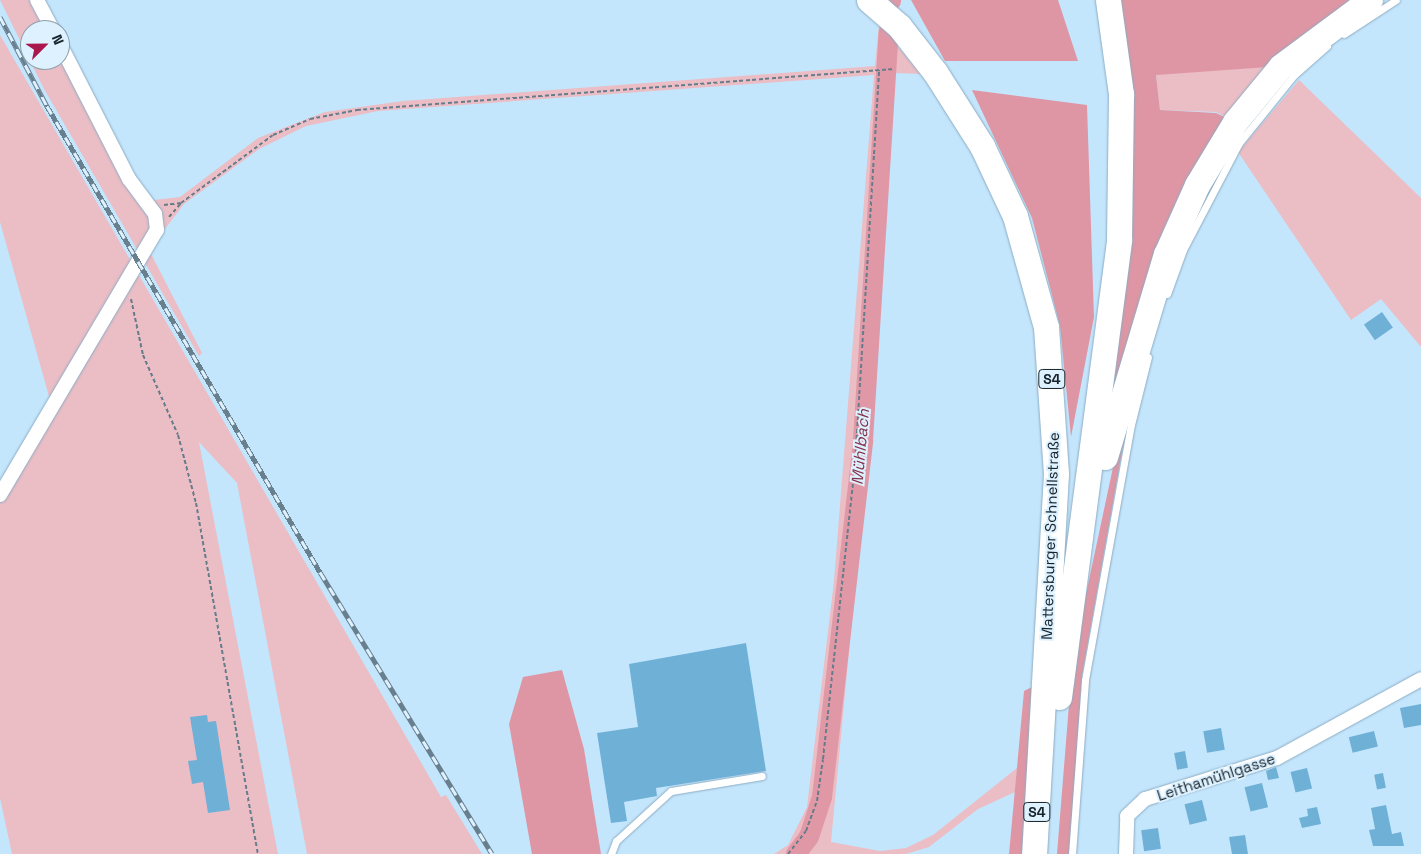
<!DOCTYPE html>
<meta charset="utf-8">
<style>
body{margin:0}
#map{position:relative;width:1421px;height:854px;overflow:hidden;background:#c4e6fd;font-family:"Space Grotesk",sans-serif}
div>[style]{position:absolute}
.green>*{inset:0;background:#ebbdc5}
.forest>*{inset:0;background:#de96a4}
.river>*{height:20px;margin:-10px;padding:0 10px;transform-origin:10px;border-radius:10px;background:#e098a6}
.building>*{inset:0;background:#6fb0d7;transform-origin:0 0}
.path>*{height:2px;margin-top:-1px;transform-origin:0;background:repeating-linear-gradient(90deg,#667c8b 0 4px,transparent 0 6.5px)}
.roads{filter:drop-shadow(0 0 1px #8cadc3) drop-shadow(0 0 1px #8cadc3)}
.lane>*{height:7px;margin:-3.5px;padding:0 3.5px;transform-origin:3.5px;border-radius:3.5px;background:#fff}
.street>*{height:14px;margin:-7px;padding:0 7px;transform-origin:7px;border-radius:7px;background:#fff}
.highway>*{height:25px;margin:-12.5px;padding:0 12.5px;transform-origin:12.5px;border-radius:12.5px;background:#fff}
.rail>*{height:5px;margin-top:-2.5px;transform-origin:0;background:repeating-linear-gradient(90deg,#ddf1ff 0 9px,#687f8e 0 18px);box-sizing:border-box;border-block:1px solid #687f8e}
span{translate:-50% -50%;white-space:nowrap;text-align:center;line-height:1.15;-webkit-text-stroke:4px #ddf1ff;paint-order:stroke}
.shield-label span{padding:1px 4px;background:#ddf1ff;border:1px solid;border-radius:4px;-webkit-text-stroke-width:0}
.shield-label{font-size:14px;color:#16232b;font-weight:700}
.street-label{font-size:15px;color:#16232b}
.water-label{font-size:16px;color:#853147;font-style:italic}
.north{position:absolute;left:20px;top:20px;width:50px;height:50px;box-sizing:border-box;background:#ddf1ff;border:1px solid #8d9faa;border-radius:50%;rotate:67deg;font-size:14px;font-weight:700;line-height:20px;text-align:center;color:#16232b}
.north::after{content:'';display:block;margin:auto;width:18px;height:22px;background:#aa174d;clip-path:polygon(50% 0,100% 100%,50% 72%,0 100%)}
</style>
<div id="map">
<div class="green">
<div style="clip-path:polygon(0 0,45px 0,59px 30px,30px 30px,30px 60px,60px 60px,60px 32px,143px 193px,154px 200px,180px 197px,258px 138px,325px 112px,403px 101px,875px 66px,879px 24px,921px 74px,895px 73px,862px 514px,831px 842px,880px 851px,906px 848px,933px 835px,1017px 768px,1015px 792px,978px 809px,929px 847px,906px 854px,774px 854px,788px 845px,807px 807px,834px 581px,874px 75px,378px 111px,306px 126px,259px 149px,184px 204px,149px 250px,202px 353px,199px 356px,44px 89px)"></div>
<div style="clip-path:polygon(0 35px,441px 797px,446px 795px,482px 854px,307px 854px,237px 483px,199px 442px,278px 854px,12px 854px,0 798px,0 485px,50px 400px,0 222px)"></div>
<div style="clip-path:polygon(1281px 66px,1235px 122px,1216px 112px,1160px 110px,1156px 74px)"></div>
<div style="clip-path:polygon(1299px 80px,1421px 198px,1421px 347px,1381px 299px,1351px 320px,1238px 152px)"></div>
</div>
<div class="forest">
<div style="clip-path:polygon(911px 0,1058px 0,1078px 61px,945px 61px)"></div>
<div style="clip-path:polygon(1108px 0,1370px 0,1281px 66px,1156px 75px,1160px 110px,1216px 113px,1235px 122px,1123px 390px,1102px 384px,1112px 312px)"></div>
<div style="clip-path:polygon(972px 90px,1087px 105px,1094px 317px,1071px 437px,1060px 326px,1032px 218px)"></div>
<div style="clip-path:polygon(1127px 424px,1082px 676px,1070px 854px,1057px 854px,1070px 692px,1086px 594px,1115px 458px)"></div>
<div style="clip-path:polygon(562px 670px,584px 749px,601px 854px,532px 854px,509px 724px,523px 677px)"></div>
<div style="clip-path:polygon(1034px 686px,1023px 854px,1009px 854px,1024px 691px)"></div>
</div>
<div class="river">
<div style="left:891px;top:1px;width:1px;rotate:-90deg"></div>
<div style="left:796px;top:854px;width:21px;rotate:-53deg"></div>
<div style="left:809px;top:837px;width:42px;rotate:-72deg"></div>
<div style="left:822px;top:797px;width:359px;rotate:-83.4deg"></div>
<div style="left:863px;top:440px;width:409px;rotate:-86.4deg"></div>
</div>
<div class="building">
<div style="left:1382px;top:312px;width:19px;height:22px;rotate:55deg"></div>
<div style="clip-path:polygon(746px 643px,766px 771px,656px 788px,657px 796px,624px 802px,627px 821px,611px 823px,597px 733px,638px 727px,629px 664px)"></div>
<div style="clip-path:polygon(1421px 704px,1421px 725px,1404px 728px,1400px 708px)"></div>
<div style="clip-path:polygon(207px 715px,208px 722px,216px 721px,230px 810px,208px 813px,203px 782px,192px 784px,188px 761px,197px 760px,190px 717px)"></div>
<div style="left:1221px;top:728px;width:22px;height:18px;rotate:80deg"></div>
<div style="left:1374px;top:731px;width:16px;height:26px;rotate:76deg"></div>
<div style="left:1185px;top:751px;width:17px;height:11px;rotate:80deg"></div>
<div style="clip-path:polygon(1276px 767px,1279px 778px,1268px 780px,1266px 771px)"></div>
<div style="left:1307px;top:768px;width:21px;height:17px;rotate:76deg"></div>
<div style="left:1383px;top:773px;width:15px;height:9px;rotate:79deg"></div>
<div style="left:1262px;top:783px;width:25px;height:18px;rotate:76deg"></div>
<div style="left:1202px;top:800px;width:21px;height:18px;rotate:76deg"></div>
<div style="clip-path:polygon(1386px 805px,1392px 834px,1401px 832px,1404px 846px,1373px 846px,1369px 830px,1375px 829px,1371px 808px)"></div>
<div style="clip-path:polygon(1317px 807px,1321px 824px,1302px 828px,1299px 818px,1308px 816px,1307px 809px)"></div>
<div style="left:1158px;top:828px;width:21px;height:17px;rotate:82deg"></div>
<div style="clip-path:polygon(1245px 835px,1248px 854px,1232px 854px,1229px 837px)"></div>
</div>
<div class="path">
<div style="left:164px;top:205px;width:17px;rotate:-7deg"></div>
<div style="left:169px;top:217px;width:18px;rotate:-49deg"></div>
<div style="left:181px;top:203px;width:114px;rotate:-36.5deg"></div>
<div style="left:273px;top:135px;width:40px;rotate:-23.4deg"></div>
<div style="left:310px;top:119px;width:48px;rotate:-10.8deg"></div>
<div style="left:357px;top:110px;width:539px;rotate:-4.37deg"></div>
<div style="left:131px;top:299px;width:57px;rotate:77.9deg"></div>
<div style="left:143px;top:355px;width:87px;rotate:66.4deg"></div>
<div style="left:178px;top:435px;width:70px;rotate:75.2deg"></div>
<div style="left:196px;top:503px;width:356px;rotate:80deg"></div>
<div style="left:788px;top:854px;width:29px;rotate:-52deg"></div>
<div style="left:806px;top:831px;width:32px;rotate:-70deg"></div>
<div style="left:817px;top:801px;width:42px;rotate:-81.9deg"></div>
<div style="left:823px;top:759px;width:296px;rotate:-83.8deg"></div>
<div style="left:855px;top:465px;width:396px;rotate:-86.5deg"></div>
</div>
<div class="roads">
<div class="lane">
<div style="left:1344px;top:34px;width:62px;rotate:-33.2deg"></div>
<div style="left:1167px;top:294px;width:47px;rotate:-70deg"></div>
<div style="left:1183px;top:250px;width:121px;rotate:-62.4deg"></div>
<div style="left:1239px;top:143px;width:87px;rotate:-51deg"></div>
<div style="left:1294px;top:75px;width:44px;rotate:-41.3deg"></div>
<div style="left:611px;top:854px;width:14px;rotate:-69deg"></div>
<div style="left:616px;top:841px;width:74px;rotate:-42.3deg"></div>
<div style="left:671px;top:791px;width:92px;rotate:-9.4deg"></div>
<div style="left:1072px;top:854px;width:174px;rotate:-85.7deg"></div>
<div style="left:1085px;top:680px;width:259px;rotate:-79.8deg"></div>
<div style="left:1131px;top:425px;width:70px;rotate:-76deg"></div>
</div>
<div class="street">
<div style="left:37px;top:0;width:34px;rotate:62deg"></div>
<div style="left:0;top:495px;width:308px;rotate:-59.4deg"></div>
<div style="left:157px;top:230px;width:16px;rotate:-97deg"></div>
<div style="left:155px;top:214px;width:44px;rotate:-126.6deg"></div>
<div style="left:129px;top:179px;width:152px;rotate:-117.1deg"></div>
<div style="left:1126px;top:854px;width:38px;rotate:-88deg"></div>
<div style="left:1127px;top:816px;width:25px;rotate:-43deg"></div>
<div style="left:1145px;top:799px;width:138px;rotate:-17.3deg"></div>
<div style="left:1277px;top:758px;width:164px;rotate:-28.7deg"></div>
</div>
<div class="highway">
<div style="left:869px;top:0;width:40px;rotate:41deg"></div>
<div style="left:899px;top:26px;width:58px;rotate:52deg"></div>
<div style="left:935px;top:72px;width:88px;rotate:57.6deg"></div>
<div style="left:982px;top:146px;width:77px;rotate:64.8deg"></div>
<div style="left:1015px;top:216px;width:115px;rotate:74.4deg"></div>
<div style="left:1046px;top:327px;width:147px;rotate:86.1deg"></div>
<div style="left:1056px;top:474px;width:381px;rotate:93.3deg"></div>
<div style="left:1105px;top:457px;width:212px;rotate:-73.3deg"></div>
<div style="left:1166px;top:254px;width:76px;rotate:-65.8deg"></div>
<div style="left:1197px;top:185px;width:74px;rotate:-58.9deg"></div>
<div style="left:1235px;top:122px;width:72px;rotate:-50.6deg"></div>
<div style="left:1281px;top:66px;width:111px;rotate:-36.6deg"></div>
<div style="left:1059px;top:697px;width:462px;rotate:-82.5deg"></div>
<div style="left:1119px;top:239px;width:145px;rotate:-89.2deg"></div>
<div style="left:1121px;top:94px;width:95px;rotate:-97.9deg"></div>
</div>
</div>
<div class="rail">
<div style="left:0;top:17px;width:101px;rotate:62.2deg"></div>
<div style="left:47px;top:106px;width:540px;rotate:59.64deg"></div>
<div style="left:320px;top:572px;width:330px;rotate:58.6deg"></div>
</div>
<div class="shield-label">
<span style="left:1052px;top:379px">S4</span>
<span style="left:1037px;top:812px">S4</span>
</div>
<div class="street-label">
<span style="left:1050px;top:536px;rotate:-88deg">Mattersburger Schnellstraße</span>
<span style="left:1216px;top:777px;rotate:-18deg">Leithamühlgasse</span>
</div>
<div class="water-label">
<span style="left:861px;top:447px;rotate:-85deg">Mühlbach</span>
</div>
<div class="north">N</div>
</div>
